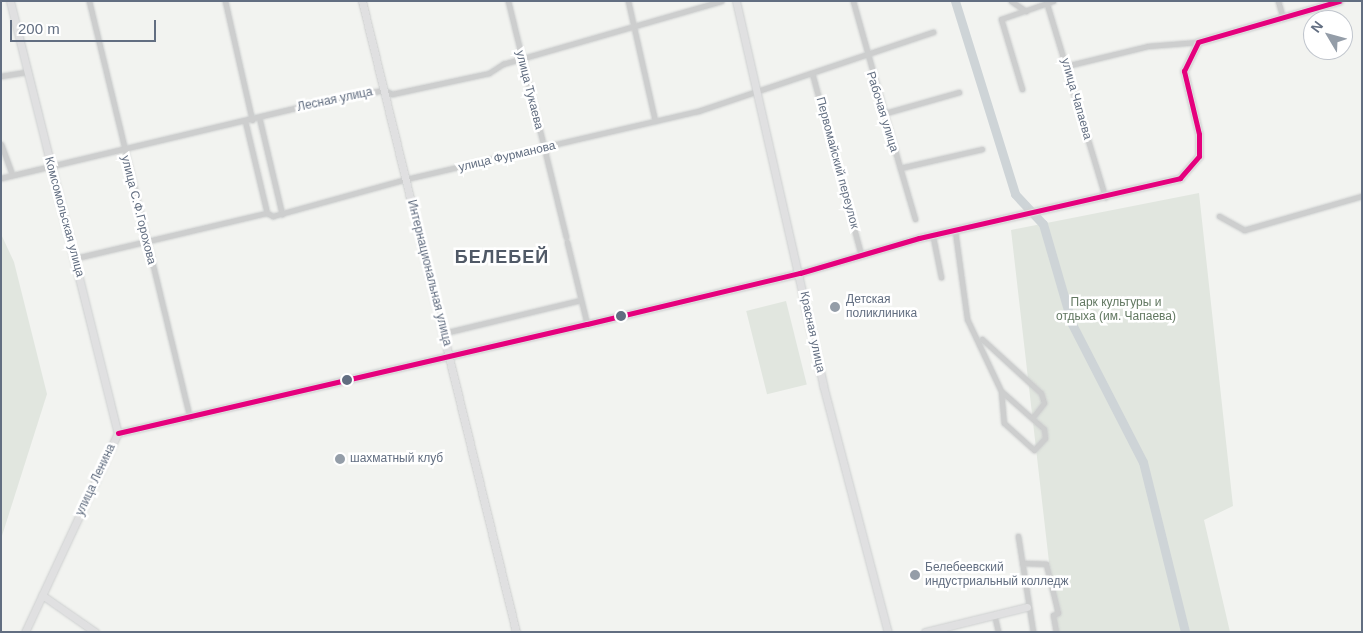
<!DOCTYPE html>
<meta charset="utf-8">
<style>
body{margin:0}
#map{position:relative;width:1363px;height:633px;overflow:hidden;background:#f2f3f0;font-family:Arial,sans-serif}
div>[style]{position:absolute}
.green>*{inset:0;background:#e1e6df;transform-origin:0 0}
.river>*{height:9px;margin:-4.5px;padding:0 4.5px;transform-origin:4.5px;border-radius:4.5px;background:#ced4d7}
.roads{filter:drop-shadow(0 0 1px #ced0d0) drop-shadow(0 0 1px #ced0d0)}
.street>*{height:5px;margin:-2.5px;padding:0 2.5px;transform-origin:2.5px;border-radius:2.5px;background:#cdcece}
.secondary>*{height:7px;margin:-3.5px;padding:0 3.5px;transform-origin:3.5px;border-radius:3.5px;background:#e0e0e1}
.bus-1>*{height:5px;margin:-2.5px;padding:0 2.5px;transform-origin:2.5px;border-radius:2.5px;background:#e5007d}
.dots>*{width:14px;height:14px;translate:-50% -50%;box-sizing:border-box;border:2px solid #fff;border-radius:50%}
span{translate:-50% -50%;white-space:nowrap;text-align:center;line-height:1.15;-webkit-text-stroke:5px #fff;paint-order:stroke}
.street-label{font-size:12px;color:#626e81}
.poi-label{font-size:12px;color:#626e81}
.left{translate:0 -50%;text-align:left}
.park-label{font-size:12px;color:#627861}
.district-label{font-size:18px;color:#505966;font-weight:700;letter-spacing:1px}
.frame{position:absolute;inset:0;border:2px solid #626e81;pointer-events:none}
.north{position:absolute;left:1303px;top:10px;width:50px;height:50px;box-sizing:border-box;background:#fff;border:1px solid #c0c5cd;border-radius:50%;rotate:307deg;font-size:14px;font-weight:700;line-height:20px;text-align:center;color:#626e81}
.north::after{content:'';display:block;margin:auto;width:18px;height:22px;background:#949da8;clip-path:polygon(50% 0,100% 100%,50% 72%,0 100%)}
.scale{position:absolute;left:10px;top:20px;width:146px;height:22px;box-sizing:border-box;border:2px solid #626e81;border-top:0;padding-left:6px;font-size:15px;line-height:18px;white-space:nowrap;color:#626e81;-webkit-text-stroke:4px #fff;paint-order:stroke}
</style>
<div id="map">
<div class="green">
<div style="clip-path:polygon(1199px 193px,1233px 506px,1204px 520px,1230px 632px,1057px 632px,1011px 230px)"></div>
<div style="clip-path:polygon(1px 234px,14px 262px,47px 394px,1px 539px)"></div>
<div style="left:786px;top:301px;width:86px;height:41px;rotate:76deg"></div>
</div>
<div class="river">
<div style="left:955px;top:1px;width:202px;rotate:72.7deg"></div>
<div style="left:1015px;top:194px;width:41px;rotate:47deg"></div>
<div style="left:1043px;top:224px;width:104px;rotate:73.8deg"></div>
<div style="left:1072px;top:324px;width:155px;rotate:62.8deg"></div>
<div style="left:1143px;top:462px;width:175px;rotate:76.1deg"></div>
</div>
<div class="roads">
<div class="street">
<div style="left:89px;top:1px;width:429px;rotate:76.4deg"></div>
<div style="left:225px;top:1px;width:122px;rotate:77.2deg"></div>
<div style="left:508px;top:1px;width:243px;rotate:76.2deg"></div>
<div style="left:628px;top:1px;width:123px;rotate:77.3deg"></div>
<div style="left:853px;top:1px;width:173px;rotate:74.3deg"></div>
<div style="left:900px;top:168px;width:84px;rotate:-13deg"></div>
<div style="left:1011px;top:1px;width:18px;rotate:34deg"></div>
<div style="left:1046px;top:1px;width:205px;rotate:73.2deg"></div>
<div style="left:1278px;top:1px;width:18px;rotate:74deg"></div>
<div style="left:1066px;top:66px;width:84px;rotate:-13.7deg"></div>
<div style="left:1148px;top:46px;width:50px;rotate:-4.6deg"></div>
<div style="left:812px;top:73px;width:188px;rotate:74.9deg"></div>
<div style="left:1px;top:76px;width:25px;rotate:-9deg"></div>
<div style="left:1022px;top:89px;width:73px;rotate:-106.7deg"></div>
<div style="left:1001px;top:19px;width:55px;rotate:-19.1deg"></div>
<div style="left:882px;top:114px;width:80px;rotate:-15.9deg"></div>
<div style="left:259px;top:117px;width:100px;rotate:76.7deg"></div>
<div style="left:245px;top:121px;width:95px;rotate:76.6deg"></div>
<div style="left:1px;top:144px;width:32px;rotate:70deg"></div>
<div style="left:900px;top:168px;width:53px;rotate:73.6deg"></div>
<div style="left:1px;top:178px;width:329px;rotate:-13.4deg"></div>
<div style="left:321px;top:102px;width:64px;rotate:-10.8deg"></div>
<div style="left:384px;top:90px;width:9px;rotate:27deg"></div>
<div style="left:392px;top:94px;width:99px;rotate:-12.2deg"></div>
<div style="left:489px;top:73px;width:17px;rotate:-33deg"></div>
<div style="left:503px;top:64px;width:227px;rotate:-16.1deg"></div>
<div style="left:1219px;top:216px;width:29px;rotate:29deg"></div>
<div style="left:1244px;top:230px;width:123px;rotate:-16.1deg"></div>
<div style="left:955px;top:231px;width:89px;rotate:82.2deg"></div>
<div style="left:967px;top:319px;width:80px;rotate:64.7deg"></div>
<div style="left:1001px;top:391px;width:32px;rotate:85deg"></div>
<div style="left:1004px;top:423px;width:40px;rotate:42deg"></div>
<div style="left:1034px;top:450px;width:16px;rotate:-47deg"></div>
<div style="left:1045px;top:438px;width:9px;rotate:-96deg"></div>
<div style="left:1044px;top:429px;width:57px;rotate:-138.5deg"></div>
<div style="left:933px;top:237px;width:41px;rotate:78.7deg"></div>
<div style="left:567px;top:242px;width:84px;rotate:76.3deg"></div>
<div style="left:76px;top:258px;width:196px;rotate:-13.3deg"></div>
<div style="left:267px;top:213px;width:7px;rotate:27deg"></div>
<div style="left:273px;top:216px;width:138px;rotate:-15.5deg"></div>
<div style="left:406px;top:179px;width:300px;rotate:-13.1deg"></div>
<div style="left:698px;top:111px;width:248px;rotate:-18.6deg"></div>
<div style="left:444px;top:333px;width:140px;rotate:-13.6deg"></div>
<div style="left:982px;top:339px;width:80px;rotate:42.5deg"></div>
<div style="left:1041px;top:393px;width:10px;rotate:73deg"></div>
<div style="left:1044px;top:403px;width:18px;rotate:128deg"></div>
<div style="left:1018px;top:536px;width:97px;rotate:81.1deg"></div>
<div style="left:1022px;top:563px;width:24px;rotate:2deg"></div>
<div style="left:1046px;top:564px;width:50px;rotate:76.2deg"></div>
<div style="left:1058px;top:613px;width:5px;rotate:158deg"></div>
<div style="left:1053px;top:615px;width:17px;rotate:80deg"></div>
<div style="left:994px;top:614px;width:18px;rotate:77deg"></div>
</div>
<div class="secondary">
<div style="left:10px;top:1px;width:445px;rotate:76deg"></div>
<div style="left:362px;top:1px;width:650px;rotate:76.28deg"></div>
<div style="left:736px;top:1px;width:394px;rotate:77.2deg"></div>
<div style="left:823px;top:385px;width:255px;rotate:75.3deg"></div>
<div style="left:118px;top:433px;width:481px;rotate:-13.1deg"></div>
<div style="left:587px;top:324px;width:219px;rotate:-13.5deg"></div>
<div style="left:800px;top:273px;width:124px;rotate:-16.4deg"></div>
<div style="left:919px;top:238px;width:268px;rotate:-12.9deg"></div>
<div style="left:1180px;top:178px;width:29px;rotate:-49deg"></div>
<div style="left:1199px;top:156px;width:22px;rotate:-90deg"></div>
<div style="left:1199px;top:134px;width:65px;rotate:-103.4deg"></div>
<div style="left:1184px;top:71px;width:32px;rotate:-64deg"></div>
<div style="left:1198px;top:42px;width:147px;rotate:-16.2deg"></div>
<div style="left:42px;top:595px;width:65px;rotate:34.9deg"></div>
<div style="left:25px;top:632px;width:220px;rotate:-65deg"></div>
<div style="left:925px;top:632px;width:105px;rotate:-13.8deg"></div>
</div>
</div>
<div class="bus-1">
<div style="left:118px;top:433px;width:481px;rotate:-13.1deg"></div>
<div style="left:587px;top:324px;width:219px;rotate:-13.5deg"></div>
<div style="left:800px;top:273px;width:124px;rotate:-16.4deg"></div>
<div style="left:919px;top:238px;width:268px;rotate:-12.9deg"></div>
<div style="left:1180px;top:178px;width:29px;rotate:-49deg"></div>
<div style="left:1199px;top:156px;width:22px;rotate:-90deg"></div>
<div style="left:1199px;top:134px;width:65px;rotate:-103.4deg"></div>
<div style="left:1184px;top:71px;width:32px;rotate:-64deg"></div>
<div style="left:1198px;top:42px;width:147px;rotate:-16.2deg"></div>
</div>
<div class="dots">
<div style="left:835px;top:307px;background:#949da8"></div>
<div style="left:621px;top:316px;background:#626e81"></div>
<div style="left:347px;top:380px;background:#626e81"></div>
<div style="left:340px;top:459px;background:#949da8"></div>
<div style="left:915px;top:575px;background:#949da8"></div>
</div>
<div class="street-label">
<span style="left:529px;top:90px;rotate:76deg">улица Тукаева</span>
<span style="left:1076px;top:99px;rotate:74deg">улица Чапаева</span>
<span style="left:335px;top:100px;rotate:-12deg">Лесная улица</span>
<span style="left:882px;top:112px;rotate:73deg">Рабочая улица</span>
<span style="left:507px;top:157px;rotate:-13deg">улица Фурманова</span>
<span style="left:837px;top:163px;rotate:75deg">Первомайский переулок</span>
<span style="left:138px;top:210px;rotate:76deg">улица С.Ф.Горохова</span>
<span style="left:64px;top:217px;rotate:75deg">Комсомольская улица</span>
<span style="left:429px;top:273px;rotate:76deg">Интернациональная улица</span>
<span style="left:812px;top:332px;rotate:78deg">Красная улица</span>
<span style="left:96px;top:480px;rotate:-65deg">улица Ленина</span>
</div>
<div class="poi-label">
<span class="left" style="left:846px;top:307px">Детская<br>поликлиника</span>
<span class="left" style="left:350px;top:459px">шахматный клуб</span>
<span class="left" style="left:925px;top:575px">Белебеевский<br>индустриальный колледж</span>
</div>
<div class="park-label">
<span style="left:1116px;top:310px">Парк культуры и<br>отдыха (им. Чапаева)</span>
</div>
<div class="district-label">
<span style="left:502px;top:257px">БЕЛЕБЕЙ</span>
</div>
<div class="frame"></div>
<div class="north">N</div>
<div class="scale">200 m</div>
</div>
